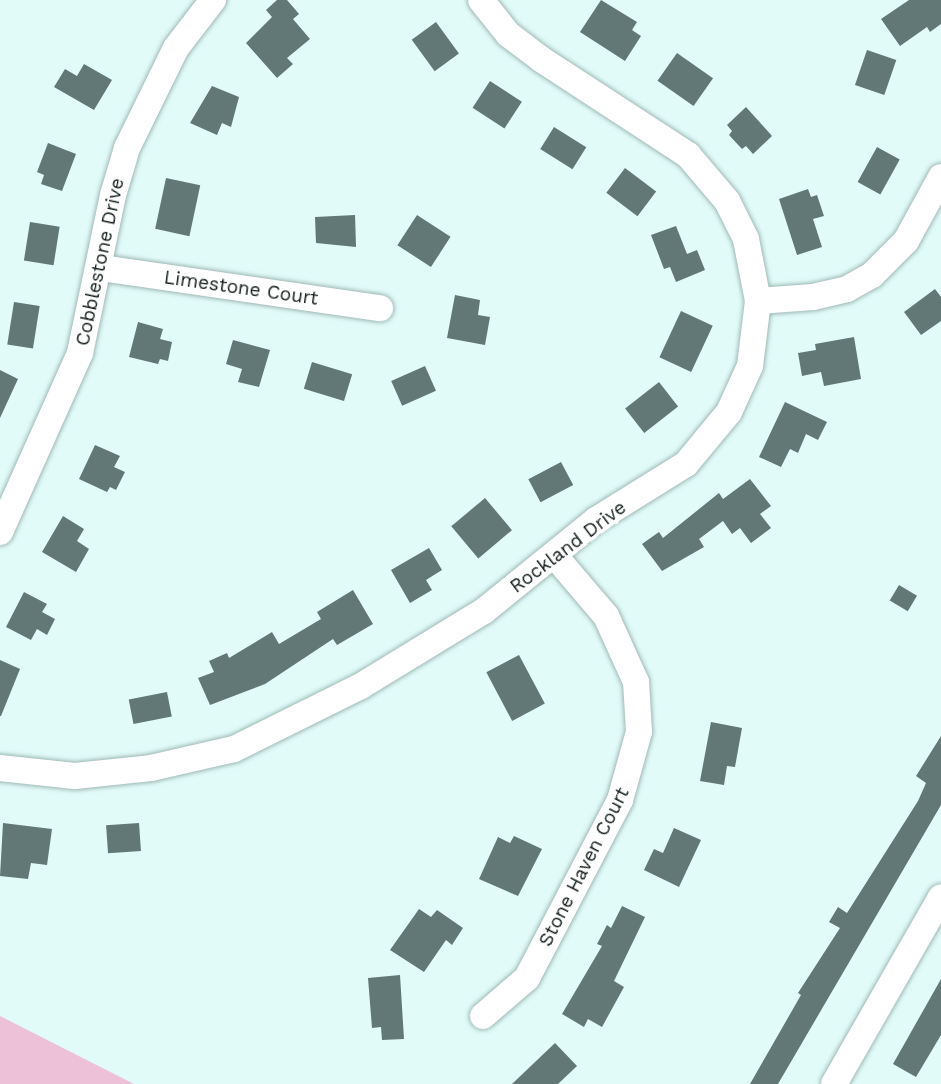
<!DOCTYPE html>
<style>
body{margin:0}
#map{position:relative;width:941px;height:1084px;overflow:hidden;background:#e1fbf9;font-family:"Work Sans",sans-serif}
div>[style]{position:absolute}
.green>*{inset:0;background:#edc1d8}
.building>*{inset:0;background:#617876;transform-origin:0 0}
.roads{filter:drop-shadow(0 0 2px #a0b9b6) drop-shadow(0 0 2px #a0b9b6)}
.minor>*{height:26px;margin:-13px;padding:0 13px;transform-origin:13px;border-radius:13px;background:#fff}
span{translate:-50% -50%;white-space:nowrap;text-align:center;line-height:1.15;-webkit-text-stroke:7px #fff;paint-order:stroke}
.street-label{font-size:19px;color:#111b1a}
</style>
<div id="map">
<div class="green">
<div style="clip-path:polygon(0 1016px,134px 1084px,0 1084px)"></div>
</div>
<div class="building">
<div style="clip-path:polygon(277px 0,287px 0,299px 14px,293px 19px,310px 39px,287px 58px,293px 64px,277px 78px,246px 43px,272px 17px,266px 10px)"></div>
<div style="clip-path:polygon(601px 0,637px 22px,632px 30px,641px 36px,625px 61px,580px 32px)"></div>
<div style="clip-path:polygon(909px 0,941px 0,941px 24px,930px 32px,927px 27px,900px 46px,881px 19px)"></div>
<div style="left:436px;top:22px;width:39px;height:30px;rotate:54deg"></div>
<div style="left:867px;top:50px;width:31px;height:37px;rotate:19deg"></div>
<div style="left:677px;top:53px;width:44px;height:34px;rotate:35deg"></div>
<div style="clip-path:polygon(84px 64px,112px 80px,94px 110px,54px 87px,65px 69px,77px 76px)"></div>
<div style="left:490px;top:81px;width:38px;height:32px;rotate:33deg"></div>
<div style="clip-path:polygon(212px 86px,239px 97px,231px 127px,222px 123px,217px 135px,190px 123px)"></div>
<div style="clip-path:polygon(746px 107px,772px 136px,753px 154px,746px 146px,742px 149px,729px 135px,732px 131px,727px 125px)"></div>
<div style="left:554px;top:127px;width:38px;height:26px;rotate:32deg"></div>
<div style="clip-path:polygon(48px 143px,76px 154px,62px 191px,41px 184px,44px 175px,37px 172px)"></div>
<div style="left:877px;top:147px;width:26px;height:40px;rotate:29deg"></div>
<div style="left:625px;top:168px;width:39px;height:31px;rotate:37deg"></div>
<div style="left:166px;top:178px;width:35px;height:52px;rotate:12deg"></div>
<div style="clip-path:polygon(808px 189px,811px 197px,817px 195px,824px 216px,813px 219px,822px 247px,797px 255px,779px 199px)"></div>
<div style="clip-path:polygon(355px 215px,356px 247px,316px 243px,315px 217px)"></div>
<div style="left:417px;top:215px;width:40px;height:36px;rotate:33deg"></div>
<div style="left:30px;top:222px;width:30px;height:39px;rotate:9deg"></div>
<div style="clip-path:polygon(676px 226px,687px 254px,697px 250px,705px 270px,676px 282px,670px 267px,664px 269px,651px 235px)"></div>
<div style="clip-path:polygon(935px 289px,941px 297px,941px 321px,921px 335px,904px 312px)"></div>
<div style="clip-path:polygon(455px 295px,480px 300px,478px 315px,490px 317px,485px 345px,447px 338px)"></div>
<div style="left:14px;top:302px;width:26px;height:43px;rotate:9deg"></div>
<div style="left:681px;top:311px;width:35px;height:51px;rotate:25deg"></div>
<div style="clip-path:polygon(138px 322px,163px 329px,160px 339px,172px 342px,168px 361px,160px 359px,158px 364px,129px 357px)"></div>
<div style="clip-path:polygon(854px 337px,861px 379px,824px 386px,821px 372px,802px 376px,798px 353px,816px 350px,815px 344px)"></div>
<div style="clip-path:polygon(233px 340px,270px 350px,259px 387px,238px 382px,242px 369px,226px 364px)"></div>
<div style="left:312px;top:362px;width:42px;height:28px;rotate:17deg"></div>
<div style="left:425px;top:366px;width:27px;height:37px;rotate:66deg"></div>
<div style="clip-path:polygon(0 370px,18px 379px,0 418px)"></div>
<div style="left:659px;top:382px;width:31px;height:43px;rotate:52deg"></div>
<div style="clip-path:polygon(785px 402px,827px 422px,818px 440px,806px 434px,798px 453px,790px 449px,781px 467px,759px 457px)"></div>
<div style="clip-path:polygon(95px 445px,120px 456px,114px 467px,125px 472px,116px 490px,110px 487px,107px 492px,79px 479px)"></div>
<div style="left:561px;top:462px;width:26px;height:37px;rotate:62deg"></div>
<div style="clip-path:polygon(750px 479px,771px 506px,760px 514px,771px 528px,751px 543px,740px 528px,732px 534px,723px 521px,699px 539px,704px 547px,662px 571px,642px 544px,659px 532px,663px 538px,719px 493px,723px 499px)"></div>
<div style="left:485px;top:498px;width:42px;height:44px;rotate:50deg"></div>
<div style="clip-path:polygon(63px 516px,84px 529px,77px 541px,89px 549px,76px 572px,42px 552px)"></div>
<div style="clip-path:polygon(429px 548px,442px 570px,426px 580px,432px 590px,410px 603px,391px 570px)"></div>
<div style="left:899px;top:585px;width:21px;height:18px;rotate:31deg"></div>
<div style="clip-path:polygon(353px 590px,373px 624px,337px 645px,333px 639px,265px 684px,210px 705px,198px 678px,214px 672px,209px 661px,227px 653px,229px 658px,272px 632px,279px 644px,321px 619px,317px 612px)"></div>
<div style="clip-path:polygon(24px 592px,47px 604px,42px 612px,55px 619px,47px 635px,37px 629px,31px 640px,6px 627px)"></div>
<div style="left:519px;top:655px;width:55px;height:37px;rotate:62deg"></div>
<div style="clip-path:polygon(0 660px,20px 669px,1px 716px,0 716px)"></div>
<div style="left:167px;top:692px;width:25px;height:39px;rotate:79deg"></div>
<div style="clip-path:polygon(711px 722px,742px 728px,735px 767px,727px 766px,724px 785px,700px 781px)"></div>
<div style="clip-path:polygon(941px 736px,941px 805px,778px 1084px,750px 1084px,801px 995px,798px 993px,840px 928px,829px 922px,838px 907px,847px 913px,918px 801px,926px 783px,916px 776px)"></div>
<div style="clip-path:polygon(3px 823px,52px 829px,47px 865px,31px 863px,28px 879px,0 876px)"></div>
<div style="left:139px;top:823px;width:28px;height:33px;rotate:86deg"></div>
<div style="clip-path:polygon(674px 828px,701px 840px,679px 887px,644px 870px,654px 849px,663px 853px)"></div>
<div style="clip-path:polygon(514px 836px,542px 849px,518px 896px,479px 879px,498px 837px,510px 843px)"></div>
<div style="clip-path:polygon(622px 906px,645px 917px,614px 981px,624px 987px,602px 1027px,588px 1019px,584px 1027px,562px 1014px,602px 946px,597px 944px,607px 925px,611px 928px)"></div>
<div style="clip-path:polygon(419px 909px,431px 917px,437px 910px,463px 928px,452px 945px,446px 940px,424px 972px,390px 950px)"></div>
<div style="clip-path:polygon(400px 975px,404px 1039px,382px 1040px,381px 1027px,372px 1028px,368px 978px)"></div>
<div style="clip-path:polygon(941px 979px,941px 1035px,916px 1077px,893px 1064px)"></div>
<div style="clip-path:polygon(555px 1043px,577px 1066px,558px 1084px,512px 1084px)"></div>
</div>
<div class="roads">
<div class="minor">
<div style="left:101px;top:268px;width:282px;rotate:8.2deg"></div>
<div style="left:758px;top:301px;width:55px;rotate:-4.2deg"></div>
<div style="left:813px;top:297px;width:35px;rotate:-13deg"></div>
<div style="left:847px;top:289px;width:29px;rotate:-29deg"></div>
<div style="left:872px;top:275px;width:48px;rotate:-45deg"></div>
<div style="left:906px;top:241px;width:73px;rotate:-61.3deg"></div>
<div style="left:0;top:532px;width:196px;rotate:-65.9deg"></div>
<div style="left:80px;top:353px;width:161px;rotate:-78.2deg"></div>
<div style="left:113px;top:195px;width:49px;rotate:-73.4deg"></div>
<div style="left:127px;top:148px;width:111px;rotate:-63.9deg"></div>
<div style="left:176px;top:48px;width:61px;rotate:-52.4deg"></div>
<div style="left:0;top:768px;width:75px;rotate:6.1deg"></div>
<div style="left:75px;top:776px;width:76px;rotate:-6deg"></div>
<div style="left:151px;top:768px;width:85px;rotate:-12.9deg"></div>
<div style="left:234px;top:749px;width:142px;rotate:-26.4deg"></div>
<div style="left:361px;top:686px;width:144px;rotate:-31.4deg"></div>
<div style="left:484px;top:611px;width:144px;rotate:-39.1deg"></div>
<div style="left:596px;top:520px;width:106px;rotate:-31.9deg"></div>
<div style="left:686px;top:464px;width:67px;rotate:-50.4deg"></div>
<div style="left:729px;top:412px;width:51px;rotate:-65.5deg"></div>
<div style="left:750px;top:366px;width:65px;rotate:-83deg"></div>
<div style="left:758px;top:301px;width:63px;rotate:-101deg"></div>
<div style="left:746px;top:239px;width:42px;rotate:-116.6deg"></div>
<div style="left:727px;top:201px;width:60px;rotate:-130.3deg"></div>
<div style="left:688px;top:155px;width:176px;rotate:-146.9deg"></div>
<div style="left:541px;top:59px;width:41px;rotate:-142.9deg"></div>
<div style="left:508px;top:34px;width:43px;rotate:-128.5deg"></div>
<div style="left:483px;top:1016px;width:58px;rotate:-40.8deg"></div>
<div style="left:527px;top:978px;width:201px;rotate:-62.4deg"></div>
<div style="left:620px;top:800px;width:71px;rotate:-74.4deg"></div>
<div style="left:639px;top:732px;width:50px;rotate:-93.4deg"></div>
<div style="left:636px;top:682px;width:72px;rotate:-114.4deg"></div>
<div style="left:606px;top:616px;width:80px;rotate:-130.4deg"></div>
<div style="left:834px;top:1084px;width:215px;rotate:-60.2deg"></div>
</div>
</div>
<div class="street-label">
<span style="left:100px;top:262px;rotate:-78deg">Cobblestone Drive</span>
<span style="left:241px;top:288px;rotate:8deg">Limestone Court</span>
<span style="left:568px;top:547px;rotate:-37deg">Rockland Drive</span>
<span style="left:584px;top:867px;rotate:-63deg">Stone Haven Court</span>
</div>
</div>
